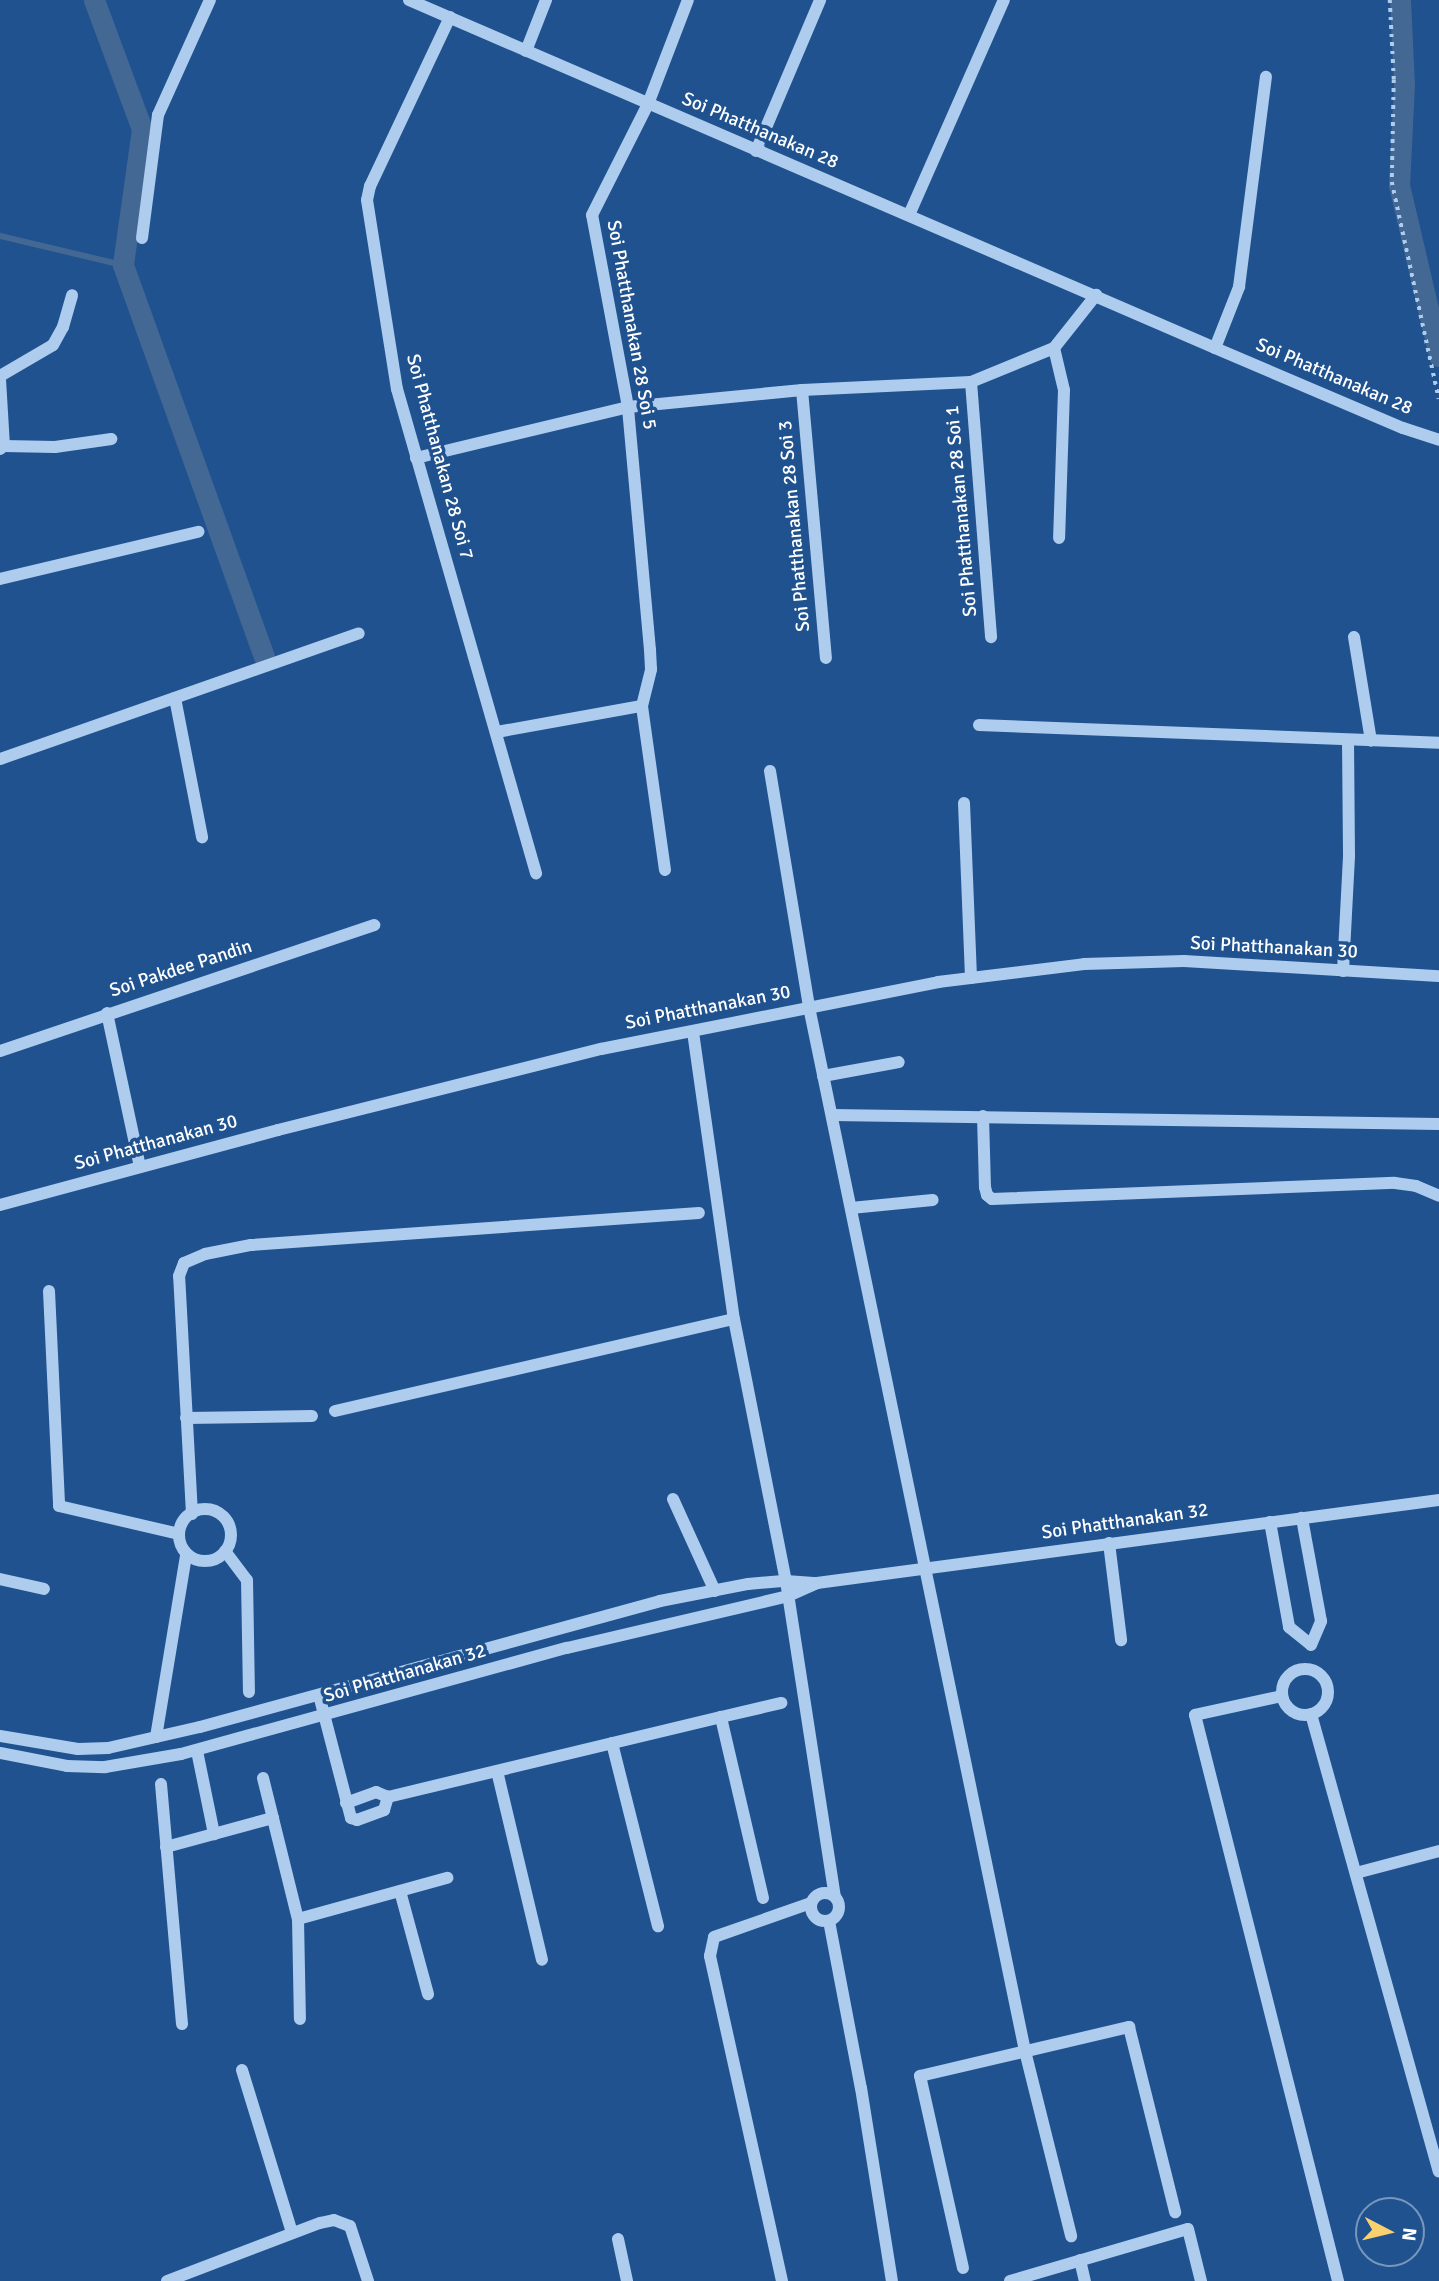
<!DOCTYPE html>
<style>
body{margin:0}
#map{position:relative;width:1439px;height:2281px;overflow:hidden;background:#1f528f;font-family:Signika,sans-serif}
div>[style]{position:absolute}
.stream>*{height:6px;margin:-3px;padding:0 3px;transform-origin:3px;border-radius:3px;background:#436894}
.canal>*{height:21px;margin:-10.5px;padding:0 10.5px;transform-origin:10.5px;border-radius:10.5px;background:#436894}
.path>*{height:3.5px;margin-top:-1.75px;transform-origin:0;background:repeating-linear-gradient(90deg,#aecced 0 3.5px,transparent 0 8.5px)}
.minor>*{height:12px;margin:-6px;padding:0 6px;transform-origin:6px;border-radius:6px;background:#aecced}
.minor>.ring{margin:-6px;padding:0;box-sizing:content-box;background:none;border:12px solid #aecced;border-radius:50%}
span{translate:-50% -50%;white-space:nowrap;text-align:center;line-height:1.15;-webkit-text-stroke:7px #1f528f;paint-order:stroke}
.street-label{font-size:19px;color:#fff}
.north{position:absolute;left:1355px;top:2197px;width:70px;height:70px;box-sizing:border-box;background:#1f528f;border:2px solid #7997bc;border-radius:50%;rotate:97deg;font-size:19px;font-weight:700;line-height:28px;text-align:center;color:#fff}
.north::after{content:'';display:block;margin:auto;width:24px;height:32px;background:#fbd06e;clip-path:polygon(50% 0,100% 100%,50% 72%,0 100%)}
</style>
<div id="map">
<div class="stream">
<div style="left:0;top:236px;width:126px;rotate:13.3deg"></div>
</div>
<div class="canal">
<div style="left:94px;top:0;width:138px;rotate:69.6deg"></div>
<div style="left:142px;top:129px;width:137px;rotate:98deg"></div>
<div style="left:123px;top:265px;width:416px;rotate:70.2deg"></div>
<div style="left:1400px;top:0;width:84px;rotate:87.3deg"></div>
<div style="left:1404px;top:84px;width:101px;rotate:92.8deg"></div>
<div style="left:1399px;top:185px;width:176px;rotate:76.8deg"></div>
</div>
<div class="path">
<div style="left:1390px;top:0;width:80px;rotate:87.1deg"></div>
<div style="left:1394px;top:80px;width:102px;rotate:91.1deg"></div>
<div style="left:1392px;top:182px;width:222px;rotate:77.8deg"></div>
</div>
<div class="minor">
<div style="left:409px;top:0;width:878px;rotate:23.35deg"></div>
<div style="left:1215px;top:348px;width:204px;rotate:23.1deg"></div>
<div style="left:1403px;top:428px;width:38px;rotate:18deg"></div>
<div style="left:450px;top:17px;width:187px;rotate:115.3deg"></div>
<div style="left:370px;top:186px;width:14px;rotate:102deg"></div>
<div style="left:367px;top:200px;width:191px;rotate:81deg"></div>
<div style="left:397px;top:389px;width:504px;rotate:73.98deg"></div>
<div style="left:526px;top:51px;width:55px;rotate:-68.6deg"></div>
<div style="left:756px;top:151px;width:164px;rotate:-67deg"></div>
<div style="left:909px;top:215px;width:235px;rotate:-66.2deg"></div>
<div style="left:142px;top:238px;width:124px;rotate:-82.6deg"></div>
<div style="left:158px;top:115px;width:126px;rotate:-65.7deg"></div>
<div style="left:1054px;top:348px;width:43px;rotate:76.6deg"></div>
<div style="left:1064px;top:390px;width:148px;rotate:91.9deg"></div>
<div style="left:1215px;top:348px;width:66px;rotate:-68.5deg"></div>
<div style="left:1239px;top:287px;width:212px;rotate:-82.7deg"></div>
<div style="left:0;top:376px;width:61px;rotate:-30.3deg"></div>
<div style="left:53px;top:345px;width:21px;rotate:-61deg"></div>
<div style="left:63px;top:327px;width:33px;rotate:-74deg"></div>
<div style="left:0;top:379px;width:67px;rotate:86.6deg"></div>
<div style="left:4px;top:446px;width:5px;rotate:143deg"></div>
<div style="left:971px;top:382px;width:256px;rotate:85.5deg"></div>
<div style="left:802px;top:390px;width:269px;rotate:84.9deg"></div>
<div style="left:4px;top:446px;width:51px;rotate:1.1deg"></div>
<div style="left:55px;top:447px;width:57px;rotate:-8.1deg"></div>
<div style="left:416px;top:458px;width:218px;rotate:-13.5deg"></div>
<div style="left:628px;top:407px;width:175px;rotate:-5.6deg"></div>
<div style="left:802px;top:390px;width:169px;rotate:-2.7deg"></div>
<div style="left:971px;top:382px;width:90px;rotate:-22.3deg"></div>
<div style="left:1054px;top:348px;width:68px;rotate:-51.6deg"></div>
<div style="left:0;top:579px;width:204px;rotate:-13.4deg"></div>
<div style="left:1354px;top:637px;width:105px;rotate:80.7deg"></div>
<div style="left:175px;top:698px;width:142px;rotate:79deg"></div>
<div style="left:979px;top:725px;width:460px;rotate:2.2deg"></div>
<div style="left:497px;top:732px;width:147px;rotate:-10.2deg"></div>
<div style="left:0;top:759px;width:380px;rotate:-19.3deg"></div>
<div style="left:770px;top:771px;width:239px;rotate:80.6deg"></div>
<div style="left:809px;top:1007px;width:1066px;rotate:78.31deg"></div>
<div style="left:1025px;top:2051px;width:191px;rotate:76deg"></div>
<div style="left:964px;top:803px;width:175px;rotate:87.7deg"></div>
<div style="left:665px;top:870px;width:166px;rotate:-98deg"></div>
<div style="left:642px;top:706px;width:38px;rotate:-76deg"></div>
<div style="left:651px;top:669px;width:19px;rotate:-93deg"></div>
<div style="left:650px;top:650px;width:244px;rotate:-95.2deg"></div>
<div style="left:628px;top:407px;width:195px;rotate:-100.6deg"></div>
<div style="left:592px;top:215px;width:124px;rotate:-63.2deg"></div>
<div style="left:648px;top:104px;width:111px;rotate:-69deg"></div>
<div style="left:1343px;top:971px;width:116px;rotate:-87deg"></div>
<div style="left:1349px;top:855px;width:115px;rotate:-90.5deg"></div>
<div style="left:107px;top:1013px;width:157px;rotate:77.9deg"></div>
<div style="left:693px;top:1032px;width:290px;rotate:81.9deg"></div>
<div style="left:734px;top:1319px;width:267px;rotate:78.8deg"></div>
<div style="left:786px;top:1581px;width:319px;rotate:81.2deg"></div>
<div style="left:0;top:1051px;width:395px;rotate:-18.6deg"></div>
<div style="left:823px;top:1076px;width:77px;rotate:-10.4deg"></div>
<div style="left:832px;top:1115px;width:607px;rotate:0.85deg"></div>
<div style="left:983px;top:1116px;width:71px;rotate:88.4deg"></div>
<div style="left:985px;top:1187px;width:8px;rotate:76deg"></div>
<div style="left:987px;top:1195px;width:6px;rotate:39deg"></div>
<div style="left:992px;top:1199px;width:403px;rotate:-2.3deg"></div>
<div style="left:1395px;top:1183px;width:21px;rotate:8deg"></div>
<div style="left:1416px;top:1186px;width:25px;rotate:23deg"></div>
<div style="left:0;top:1205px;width:288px;rotate:-15.1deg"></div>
<div style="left:278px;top:1130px;width:333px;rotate:-14.1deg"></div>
<div style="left:601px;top:1049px;width:344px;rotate:-11.2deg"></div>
<div style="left:938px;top:982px;width:147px;rotate:-7deg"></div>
<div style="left:1084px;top:964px;width:100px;rotate:-1.7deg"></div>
<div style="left:1184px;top:961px;width:255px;rotate:3.4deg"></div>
<div style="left:851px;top:1208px;width:82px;rotate:-5.6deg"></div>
<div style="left:49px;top:1291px;width:215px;rotate:87.3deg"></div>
<div style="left:59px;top:1506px;width:123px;rotate:13.1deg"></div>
<div style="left:335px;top:1411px;width:409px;rotate:-13deg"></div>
<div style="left:186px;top:1418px;width:126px;rotate:-0.9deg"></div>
<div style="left:673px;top:1499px;width:101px;rotate:65.5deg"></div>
<div class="ring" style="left:179px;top:1509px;width:40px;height:40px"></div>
<div style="left:192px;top:1514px;width:238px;rotate:-93.1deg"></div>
<div style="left:179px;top:1276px;width:14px;rotate:-69deg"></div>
<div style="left:184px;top:1263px;width:23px;rotate:-23deg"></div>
<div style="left:205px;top:1254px;width:47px;rotate:-11.1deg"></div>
<div style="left:251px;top:1245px;width:449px;rotate:-4.1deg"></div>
<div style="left:1270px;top:1522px;width:107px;rotate:79.7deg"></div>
<div style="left:1289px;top:1627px;width:28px;rotate:39deg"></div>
<div style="left:1311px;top:1645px;width:26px;rotate:-67deg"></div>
<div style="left:1321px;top:1621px;width:105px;rotate:-100.5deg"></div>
<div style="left:1109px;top:1543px;width:98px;rotate:82.9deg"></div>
<div style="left:225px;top:1551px;width:36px;rotate:53deg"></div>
<div style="left:247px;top:1580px;width:112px;rotate:89deg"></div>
<div style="left:0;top:1579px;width:45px;rotate:12.8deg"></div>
<div class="ring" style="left:1282px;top:1669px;width:34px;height:34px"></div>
<div style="left:319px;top:1695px;width:127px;rotate:75.4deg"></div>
<div style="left:351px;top:1818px;width:6px;rotate:18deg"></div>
<div style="left:357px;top:1820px;width:29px;rotate:-20deg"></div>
<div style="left:384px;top:1810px;width:14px;rotate:-73deg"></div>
<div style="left:1282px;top:1696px;width:89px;rotate:167.7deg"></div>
<div style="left:1195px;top:1715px;width:584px;rotate:75.82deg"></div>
<div style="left:1311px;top:1714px;width:475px;rotate:74.4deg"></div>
<div style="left:0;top:1736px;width:79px;rotate:9.5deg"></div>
<div style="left:78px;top:1749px;width:30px;rotate:-2deg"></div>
<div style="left:108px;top:1748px;width:94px;rotate:-12.9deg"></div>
<div style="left:200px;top:1727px;width:477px;rotate:-15.3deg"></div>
<div style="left:660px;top:1601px;width:90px;rotate:-10.9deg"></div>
<div style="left:748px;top:1584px;width:38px;rotate:-5deg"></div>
<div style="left:786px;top:1581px;width:31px;rotate:4deg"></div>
<div style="left:817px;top:1583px;width:628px;rotate:-7.6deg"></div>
<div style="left:156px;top:1737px;width:184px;rotate:-80.6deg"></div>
<div style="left:612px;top:1743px;width:189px;rotate:75.9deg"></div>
<div style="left:197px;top:1751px;width:85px;rotate:78.4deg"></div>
<div style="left:0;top:1753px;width:68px;rotate:11deg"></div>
<div style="left:67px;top:1766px;width:38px;rotate:2deg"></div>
<div style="left:105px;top:1767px;width:77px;rotate:-9.7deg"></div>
<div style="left:181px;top:1754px;width:400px;rotate:-15.4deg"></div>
<div style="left:567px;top:1648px;width:227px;rotate:-13.2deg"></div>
<div style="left:788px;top:1596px;width:32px;rotate:-24deg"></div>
<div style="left:497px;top:1771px;width:194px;rotate:76.6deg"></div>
<div style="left:263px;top:1778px;width:145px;rotate:76.1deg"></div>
<div style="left:298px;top:1919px;width:100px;rotate:88.9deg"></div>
<div style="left:161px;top:1784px;width:241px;rotate:85deg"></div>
<div style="left:346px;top:1803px;width:32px;rotate:-20deg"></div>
<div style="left:376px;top:1792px;width:13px;rotate:23deg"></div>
<div style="left:388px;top:1797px;width:342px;rotate:-13.5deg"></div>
<div style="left:166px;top:1847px;width:111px;rotate:-15.2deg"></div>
<div style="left:1356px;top:1873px;width:86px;rotate:-14.8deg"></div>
<div style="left:400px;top:1891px;width:107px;rotate:74.8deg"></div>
<div class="ring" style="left:811px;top:1893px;width:16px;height:16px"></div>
<div style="left:763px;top:1898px;width:186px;rotate:-103.1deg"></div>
<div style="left:721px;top:1717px;width:62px;rotate:-13.1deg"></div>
<div style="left:298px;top:1919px;width:155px;rotate:-15.4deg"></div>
<div style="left:829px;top:1921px;width:170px;rotate:79.2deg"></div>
<div style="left:861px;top:2088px;width:195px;rotate:80.9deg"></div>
<div style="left:242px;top:2070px;width:170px;rotate:72.9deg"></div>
<div style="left:618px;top:2239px;width:43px;rotate:77.9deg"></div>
<div style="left:1080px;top:2260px;width:22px;rotate:77deg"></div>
<div style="left:963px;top:2268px;width:197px;rotate:-102.6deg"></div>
<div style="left:920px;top:2076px;width:215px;rotate:-13.2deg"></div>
<div style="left:1129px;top:2027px;width:191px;rotate:76deg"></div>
<div style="left:167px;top:2281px;width:164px;rotate:-20.8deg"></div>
<div style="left:320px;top:2223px;width:14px;rotate:-12deg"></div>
<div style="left:334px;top:2220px;width:17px;rotate:21deg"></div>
<div style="left:350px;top:2226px;width:58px;rotate:71.9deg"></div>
<div style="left:782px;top:2281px;width:333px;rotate:-102.5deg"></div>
<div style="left:710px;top:1956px;width:19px;rotate:-78deg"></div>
<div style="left:714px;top:1937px;width:103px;rotate:-19.3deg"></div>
<div style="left:1010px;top:2281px;width:185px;rotate:-16.3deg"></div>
<div style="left:1188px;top:2229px;width:54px;rotate:76deg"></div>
</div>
<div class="street-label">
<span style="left:760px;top:131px;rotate:23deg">Soi Phatthanakan 28</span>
<span style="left:631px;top:325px;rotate:80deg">Soi Phatthanakan 28 Soi 5</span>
<span style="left:1334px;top:377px;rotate:23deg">Soi Phatthanakan 28</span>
<span style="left:439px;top:457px;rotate:75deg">Soi Phatthanakan 28 Soi 7</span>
<span style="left:962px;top:511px;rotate:-95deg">Soi Phatthanakan 28 Soi 1</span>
<span style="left:795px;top:526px;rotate:-95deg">Soi Phatthanakan 28 Soi 3</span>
<span style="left:1274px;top:948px;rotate:3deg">Soi Phatthanakan 30</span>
<span style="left:181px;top:969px;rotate:-18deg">Soi Pakdee Pandin</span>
<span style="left:708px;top:1008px;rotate:-11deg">Soi Phatthanakan 30</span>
<span style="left:156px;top:1143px;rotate:-15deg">Soi Phatthanakan 30</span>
<span style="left:1125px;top:1522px;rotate:-8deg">Soi Phatthanakan 32</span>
<span style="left:405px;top:1674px;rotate:-16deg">Soi Phatthanakan 32</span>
</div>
<div class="north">N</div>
</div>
